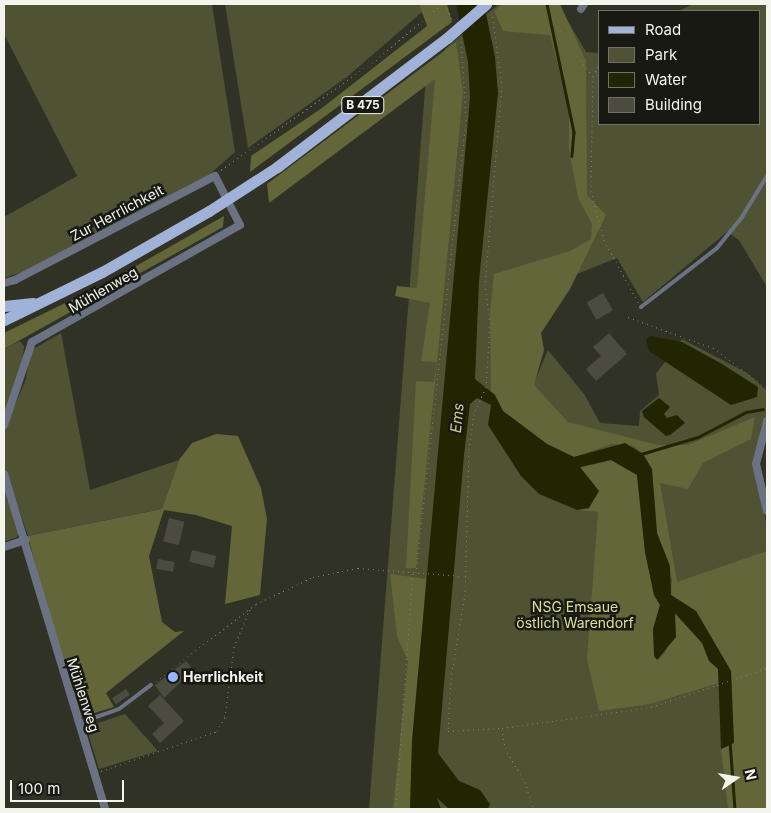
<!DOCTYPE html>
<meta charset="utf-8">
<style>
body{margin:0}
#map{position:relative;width:771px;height:813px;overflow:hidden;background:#313226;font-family:Inter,sans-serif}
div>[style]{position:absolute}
.green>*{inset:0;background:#4f5333}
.forest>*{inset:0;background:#626638}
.water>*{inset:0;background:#222502}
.stream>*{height:2.5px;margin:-1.25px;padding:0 1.25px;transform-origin:1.25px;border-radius:1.25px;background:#222502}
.building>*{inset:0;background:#4b4c3f;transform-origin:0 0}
.path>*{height:1px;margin-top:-0.5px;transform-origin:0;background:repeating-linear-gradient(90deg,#7f8176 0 1px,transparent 0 5px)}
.service>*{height:4px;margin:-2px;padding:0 2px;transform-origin:2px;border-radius:2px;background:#6a7284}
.minor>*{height:8px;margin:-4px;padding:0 4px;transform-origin:4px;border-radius:4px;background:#6a7284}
.primary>*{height:11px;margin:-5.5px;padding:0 5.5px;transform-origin:5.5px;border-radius:5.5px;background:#a1b2d8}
.primary-bridge>*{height:11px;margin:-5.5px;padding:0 5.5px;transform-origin:5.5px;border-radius:5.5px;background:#a1b2d8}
.dots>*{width:14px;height:14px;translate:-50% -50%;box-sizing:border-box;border:2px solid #191914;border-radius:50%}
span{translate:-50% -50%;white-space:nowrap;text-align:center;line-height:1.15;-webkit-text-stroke:5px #191914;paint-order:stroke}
.shield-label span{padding:1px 4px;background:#191914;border:1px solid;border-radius:4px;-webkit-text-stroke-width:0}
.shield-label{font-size:12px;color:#f3f5ed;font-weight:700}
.street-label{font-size:14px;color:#f3f5ed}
.park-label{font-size:14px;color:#d8e094}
.poi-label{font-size:14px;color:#f3f5ed;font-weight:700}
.left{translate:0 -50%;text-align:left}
.water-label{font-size:15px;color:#cbd388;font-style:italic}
.frame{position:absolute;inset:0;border:5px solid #f3f5ed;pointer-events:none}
.legend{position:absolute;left:598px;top:10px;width:162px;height:115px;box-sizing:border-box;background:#191914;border:1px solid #70716b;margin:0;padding:6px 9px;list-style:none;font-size:15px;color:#f3f5ed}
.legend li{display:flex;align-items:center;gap:10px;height:25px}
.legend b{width:25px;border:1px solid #70716b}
.north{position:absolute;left:711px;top:753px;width:50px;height:50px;-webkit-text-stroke:4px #191914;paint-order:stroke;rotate:77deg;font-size:14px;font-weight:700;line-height:20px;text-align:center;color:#f3f5ed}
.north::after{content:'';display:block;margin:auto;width:18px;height:22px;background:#f3f5ed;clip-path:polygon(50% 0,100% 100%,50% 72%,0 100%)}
.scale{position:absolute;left:10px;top:780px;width:114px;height:22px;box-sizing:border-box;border:2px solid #f3f5ed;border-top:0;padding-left:6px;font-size:15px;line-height:18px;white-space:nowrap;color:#f3f5ed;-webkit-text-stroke:4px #191914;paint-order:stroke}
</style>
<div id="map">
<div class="green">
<div style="clip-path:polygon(4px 4px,212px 4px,235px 152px,210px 174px,29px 270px,4px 278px,4px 217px,77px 176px,4px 34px)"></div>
<div style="clip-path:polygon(225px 4px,419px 4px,422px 12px,348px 76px,248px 148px)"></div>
<div style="clip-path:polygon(499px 4px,558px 4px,586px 52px,600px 53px,600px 124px,760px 124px,760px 11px,679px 11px,693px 4px,767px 4px,767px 287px,739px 240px,727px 232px,643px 302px,617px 258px,504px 303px,534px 383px,548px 350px,584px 394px,600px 423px,639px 426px,640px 411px,659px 395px,656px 374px,682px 339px,747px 373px,767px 391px,767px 417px,761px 427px,754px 464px,767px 527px,767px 809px,369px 809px,426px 77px,447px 59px,445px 49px)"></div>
<div style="clip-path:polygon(61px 333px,90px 490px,179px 460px,162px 509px,28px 536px,4px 466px,4px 431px,26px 379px,30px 351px)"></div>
<div style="clip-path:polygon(20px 341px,24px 346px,21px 377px,4px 415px,4px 349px)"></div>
<div style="clip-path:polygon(4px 483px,20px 529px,17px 537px,4px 542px)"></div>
<div style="clip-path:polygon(125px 714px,158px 751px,99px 769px,88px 733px,92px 725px)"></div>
</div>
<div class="forest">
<div style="clip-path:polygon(419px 4px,447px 4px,452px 22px,250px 172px,251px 156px,322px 108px,427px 26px)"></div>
<div style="clip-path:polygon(502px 4px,560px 4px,586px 61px,587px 195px,606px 215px,570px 289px,541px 333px,544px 350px,534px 385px,568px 422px,658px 445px,688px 445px,755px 417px,751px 439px,703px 463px,688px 489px,660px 483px,677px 582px,767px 551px,767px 809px,728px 809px,721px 749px,734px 743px,731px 671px,696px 611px,671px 595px,672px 580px,657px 533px,652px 469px,643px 454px,634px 446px,612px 444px,574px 457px,547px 444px,503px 411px,491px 392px,490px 314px,494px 274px,570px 251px,591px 239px,592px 224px,578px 198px,569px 149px,569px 109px,550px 35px,503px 31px,494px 11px)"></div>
<div style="clip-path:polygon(456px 42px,463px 92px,438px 353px,416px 568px,406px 568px,416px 381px,434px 382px,437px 362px,421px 361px,430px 303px,395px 296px,397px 286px,417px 288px,435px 79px,269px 203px,267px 184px)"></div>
<div style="clip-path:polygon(224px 216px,223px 227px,4px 349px,4px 333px,108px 282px)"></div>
<div style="clip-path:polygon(216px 434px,238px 436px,261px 488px,267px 519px,260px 595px,225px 604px,232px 526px,196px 515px,164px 510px,149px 556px,162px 622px,175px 632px,184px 631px,106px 693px,114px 707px,81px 717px,50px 622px,28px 536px,162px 509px,179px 460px,192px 443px)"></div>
<div style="clip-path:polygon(611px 460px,637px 475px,645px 552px,654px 595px,660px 605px,653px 629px,658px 660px,665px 653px,673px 629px,674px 613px,702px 643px,718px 669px,719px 683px,650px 704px,599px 711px,587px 659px,598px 512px,577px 510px,589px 508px,580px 468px)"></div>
<div style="clip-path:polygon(390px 574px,426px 579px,410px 809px,393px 809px,408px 661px,397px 636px)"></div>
</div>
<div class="water">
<div style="clip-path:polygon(456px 4px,484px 4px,495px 57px,498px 93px,479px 281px,475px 379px,495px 395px,503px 411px,547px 444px,574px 457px,625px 443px,643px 454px,652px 469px,657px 533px,670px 566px,671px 595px,696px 611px,731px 671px,734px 743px,721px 749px,718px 669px,709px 661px,702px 643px,675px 613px,676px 637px,657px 660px,654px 656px,653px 629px,660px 605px,654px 595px,645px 552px,637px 475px,611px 460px,580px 467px,599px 491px,589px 508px,577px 510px,539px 494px,521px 476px,488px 425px,491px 405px,477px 398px,470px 404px,464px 455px,438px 753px,459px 781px,480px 790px,490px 804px,488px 809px,449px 809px,437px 798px,441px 809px,410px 809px,412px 740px,470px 98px,468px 62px)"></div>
<div style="clip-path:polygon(650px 336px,682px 342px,722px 364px,758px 387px,757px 397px,731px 405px,649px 351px,646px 340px)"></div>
<div style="clip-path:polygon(659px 398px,670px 407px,664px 414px,667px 418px,677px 415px,685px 423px,670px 435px,666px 436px,644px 417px,642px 411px)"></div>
</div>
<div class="stream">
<div style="left:547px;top:4px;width:131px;rotate:78.1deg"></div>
<div style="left:574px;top:132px;width:24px;rotate:95deg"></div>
<div style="left:641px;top:454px;width:59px;rotate:-16.6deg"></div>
<div style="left:698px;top:437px;width:54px;rotate:-27.5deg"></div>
<div style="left:746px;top:412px;width:17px;rotate:-10deg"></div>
<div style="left:730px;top:741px;width:68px;rotate:85.8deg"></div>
</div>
<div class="building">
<div style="left:603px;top:293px;width:20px;height:19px;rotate:60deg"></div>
<div style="clip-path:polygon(609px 333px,627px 354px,596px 381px,586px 369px,601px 356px,593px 347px)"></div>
<div style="left:169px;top:518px;width:16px;height:24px;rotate:14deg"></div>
<div style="left:192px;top:550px;width:25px;height:12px;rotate:14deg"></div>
<div style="left:158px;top:559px;width:17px;height:10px;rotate:10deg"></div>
<div style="clip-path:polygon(186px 661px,191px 667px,181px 675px,184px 679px,164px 698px,155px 685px)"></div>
<div style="left:126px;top:689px;width:7px;height:17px;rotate:56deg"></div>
<div style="clip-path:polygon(160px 695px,184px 721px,160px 743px,152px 734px,164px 723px,148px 706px)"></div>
</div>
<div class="path">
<div style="left:445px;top:4px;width:17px;rotate:65deg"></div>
<div style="left:492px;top:12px;width:75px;rotate:82.3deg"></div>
<div style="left:502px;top:86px;width:199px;rotate:94.9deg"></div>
<div style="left:485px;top:284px;width:38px;rotate:83deg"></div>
<div style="left:490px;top:322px;width:65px;rotate:93.5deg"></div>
<div style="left:486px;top:387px;width:30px;rotate:114deg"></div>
<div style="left:474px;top:414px;width:37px;rotate:98deg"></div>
<div style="left:469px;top:451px;width:143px;rotate:91.6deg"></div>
<div style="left:465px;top:594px;width:85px;rotate:99.5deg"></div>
<div style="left:451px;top:678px;width:53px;rotate:93.2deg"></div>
<div style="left:448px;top:731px;width:54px;rotate:-3.2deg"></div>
<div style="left:502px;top:728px;width:150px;rotate:-8deg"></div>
<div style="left:651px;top:707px;width:122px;rotate:-18.6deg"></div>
<div style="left:557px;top:27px;width:59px;rotate:53.9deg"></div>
<div style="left:600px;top:62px;width:16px;rotate:117deg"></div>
<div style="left:593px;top:76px;width:115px;rotate:91deg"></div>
<div style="left:591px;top:191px;width:51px;rotate:75.1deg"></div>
<div style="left:604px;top:240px;width:71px;rotate:61.3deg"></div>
<div style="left:221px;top:170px;width:190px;rotate:-35.4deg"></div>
<div style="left:376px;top:60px;width:87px;rotate:-40.3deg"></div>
<div style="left:628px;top:317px;width:90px;rotate:20deg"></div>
<div style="left:713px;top:348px;width:68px;rotate:37.2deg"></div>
<div style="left:416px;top:573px;width:459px;rotate:-83.7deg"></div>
<div style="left:466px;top:117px;width:78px;rotate:-93.7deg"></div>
<div style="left:156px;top:681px;width:126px;rotate:-37.6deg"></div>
<div style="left:256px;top:604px;width:63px;rotate:-25.3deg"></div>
<div style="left:313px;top:577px;width:46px;rotate:-11.3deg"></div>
<div style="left:358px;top:568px;width:105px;rotate:4.4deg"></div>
<div style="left:502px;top:729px;width:19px;rotate:81deg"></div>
<div style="left:505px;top:748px;width:39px;rotate:60deg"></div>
<div style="left:525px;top:782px;width:28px;rotate:73deg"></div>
<div style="left:101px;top:771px;width:123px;rotate:-19deg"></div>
<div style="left:217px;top:731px;width:16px;rotate:-60deg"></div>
<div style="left:225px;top:717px;width:71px;rotate:-82.7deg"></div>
<div style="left:234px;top:647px;width:41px;rotate:-67.2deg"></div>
<div style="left:396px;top:809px;width:237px;rotate:-85.9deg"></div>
</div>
<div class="service">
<div style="left:641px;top:307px;width:96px;rotate:-37.8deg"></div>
<div style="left:717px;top:248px;width:40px;rotate:-51deg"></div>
<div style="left:742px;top:217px;width:48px;rotate:-58.6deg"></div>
<div style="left:79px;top:723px;width:42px;rotate:-19.3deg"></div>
<div style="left:119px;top:709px;width:40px;rotate:-37deg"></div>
</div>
<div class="minor">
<div style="left:581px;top:9px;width:6px;rotate:-59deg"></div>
<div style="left:4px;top:283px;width:11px;rotate:-15deg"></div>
<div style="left:15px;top:280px;width:225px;rotate:-27.5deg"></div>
<div style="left:215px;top:176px;width:55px;rotate:63deg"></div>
<div style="left:240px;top:225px;width:239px;rotate:150.6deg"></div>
<div style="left:32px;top:342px;width:88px;rotate:108.6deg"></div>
<div style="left:767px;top:421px;width:44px;rotate:104.3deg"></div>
<div style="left:756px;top:464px;width:48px;rotate:76.8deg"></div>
<div style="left:4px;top:474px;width:350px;rotate:73.2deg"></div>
<div style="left:4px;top:547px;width:23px;rotate:-18deg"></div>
</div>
<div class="primary">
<div style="left:277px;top:167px;width:213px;rotate:-37.2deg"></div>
<div style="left:4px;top:306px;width:29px;rotate:-6deg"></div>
<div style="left:4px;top:320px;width:109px;rotate:-26.1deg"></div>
<div style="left:102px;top:272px;width:123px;rotate:-29.7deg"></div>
</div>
<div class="primary-bridge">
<div style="left:447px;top:38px;width:52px;rotate:-41.1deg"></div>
<div style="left:209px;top:211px;width:81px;rotate:-32.9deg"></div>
</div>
<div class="dots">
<div style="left:173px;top:677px;background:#96b6fd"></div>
</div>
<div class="shield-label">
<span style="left:363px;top:105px">B 475</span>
</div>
<div class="street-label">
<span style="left:117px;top:213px;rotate:-28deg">Zur Herrlichkeit</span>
<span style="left:103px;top:290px;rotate:-30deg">Mühlenweg</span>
<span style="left:83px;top:695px;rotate:72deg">Mühlenweg</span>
</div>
<div class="park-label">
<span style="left:575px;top:615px">NSG Emsaue<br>östlich Warendorf</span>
</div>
<div class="poi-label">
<span class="left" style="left:183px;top:677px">Herrlichkeit</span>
</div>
<div class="water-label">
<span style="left:457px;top:418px;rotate:-84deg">Ems</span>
</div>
<div class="frame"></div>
<ul class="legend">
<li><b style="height:6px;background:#a1b2d8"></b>Road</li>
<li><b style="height:14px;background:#4f5333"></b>Park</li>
<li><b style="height:14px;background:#222502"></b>Water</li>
<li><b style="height:14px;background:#4b4c3f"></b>Building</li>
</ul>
<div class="north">N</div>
<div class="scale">100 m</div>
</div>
